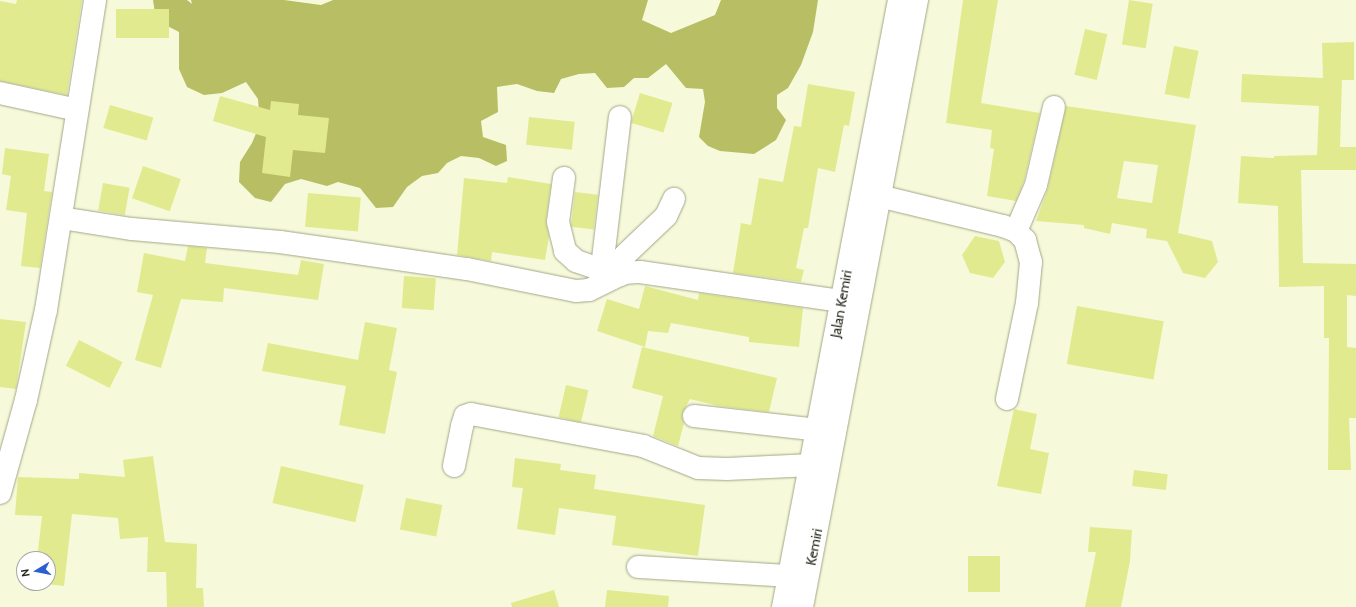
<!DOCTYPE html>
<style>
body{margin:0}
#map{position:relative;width:1356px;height:607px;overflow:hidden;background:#f6fada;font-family:Cabin,sans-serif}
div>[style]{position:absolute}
.forest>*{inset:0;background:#b7be64}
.building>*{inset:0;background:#e1ea8f;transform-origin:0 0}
.roads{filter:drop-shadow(0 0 1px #a3a688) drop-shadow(0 0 1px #a3a688)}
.minor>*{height:22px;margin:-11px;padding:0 11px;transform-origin:11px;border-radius:11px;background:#fff}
.trunk>*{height:22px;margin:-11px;padding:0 11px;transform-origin:11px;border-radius:11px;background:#fff}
span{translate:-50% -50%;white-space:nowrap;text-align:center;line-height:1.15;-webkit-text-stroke:3px #fff;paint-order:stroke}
.street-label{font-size:14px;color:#24261a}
.north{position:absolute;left:16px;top:551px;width:40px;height:40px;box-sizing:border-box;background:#fff;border:1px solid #a7a8a3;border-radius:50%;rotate:260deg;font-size:11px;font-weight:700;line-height:16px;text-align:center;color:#24261a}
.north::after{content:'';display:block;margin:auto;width:14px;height:18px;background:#2d60ce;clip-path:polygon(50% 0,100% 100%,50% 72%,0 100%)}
</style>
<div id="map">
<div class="forest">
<div style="clip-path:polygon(153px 0,187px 0,192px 4px,191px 0,284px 0,321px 5px,333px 0,648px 0,642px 20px,671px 33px,715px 15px,721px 0,818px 0,813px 32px,801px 65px,788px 88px,777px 95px,777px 108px,786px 120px,776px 140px,754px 154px,720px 151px,708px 146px,699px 137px,705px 102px,703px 89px,686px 88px,666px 64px,648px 78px,634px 78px,624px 87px,607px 88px,595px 73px,579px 74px,561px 79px,554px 93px,537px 91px,517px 84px,497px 87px,498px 112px,481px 121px,483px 137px,506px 145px,507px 161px,496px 166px,479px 158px,461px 156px,447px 163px,438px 173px,422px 176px,407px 187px,393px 207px,376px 208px,360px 188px,338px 182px,327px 186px,301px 179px,285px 184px,271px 202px,255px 198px,239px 182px,240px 162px,252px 143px,260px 124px,258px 99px,246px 82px,222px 93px,204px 95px,187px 87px,179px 69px,179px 32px,156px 20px)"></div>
</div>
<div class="building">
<div style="clip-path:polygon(17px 0,82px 0,67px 95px,0 81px,0 1px,16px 4px)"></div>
<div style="clip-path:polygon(963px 0,998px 0,981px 103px,1040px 113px,1024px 181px,1016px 201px,987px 196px,994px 149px,990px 148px,992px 130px,946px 123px)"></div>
<div style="left:1129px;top:0;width:24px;height:45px;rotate:9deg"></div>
<div style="left:116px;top:9px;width:53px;height:29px"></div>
<div style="left:1085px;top:29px;width:23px;height:47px;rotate:13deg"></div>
<div style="clip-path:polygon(1354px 42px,1354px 80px,1342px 80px,1340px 147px,1356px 147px,1356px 170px,1301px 170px,1303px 263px,1356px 264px,1356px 296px,1347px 295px,1347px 347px,1356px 348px,1356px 418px,1349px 418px,1351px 470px,1328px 470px,1329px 338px,1324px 338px,1324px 286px,1279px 287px,1278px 206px,1238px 203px,1241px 156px,1274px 158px,1274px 156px,1317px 155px,1319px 106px,1241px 102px,1242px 74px,1323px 78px,1322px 43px)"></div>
<div style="left:1174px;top:46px;width:25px;height:49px;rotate:11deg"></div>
<div style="clip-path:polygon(808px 84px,855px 92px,849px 126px,844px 125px,835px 172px,818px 168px,808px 228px,804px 228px,796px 268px,804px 270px,801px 282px,733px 273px,741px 223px,751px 225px,759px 178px,783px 182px,794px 126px,801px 127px)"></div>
<div style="left:640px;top:93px;width:34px;height:31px;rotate:17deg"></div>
<div style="clip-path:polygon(220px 96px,270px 110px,271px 101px,299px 104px,298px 115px,329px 118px,325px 153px,293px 150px,290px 177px,262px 173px,266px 137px,213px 121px)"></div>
<div style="left:110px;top:105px;width:45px;height:24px;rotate:16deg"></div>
<div style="clip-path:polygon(evenodd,1066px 106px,1196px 125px,1178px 233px,1212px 241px,1218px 262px,1205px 278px,1183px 273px,1167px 241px,1146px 238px,1147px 229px,1112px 223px,1110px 234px,1084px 228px,1084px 225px,1036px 221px,1048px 188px,1066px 106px,1124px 161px,1158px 165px,1152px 203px,1117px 198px,1124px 161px)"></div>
<div style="left:529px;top:117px;width:46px;height:28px;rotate:6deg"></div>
<div style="clip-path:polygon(5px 148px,49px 154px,44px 191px,52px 192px,40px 268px,21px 266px,27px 213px,6px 210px,11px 176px,2px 174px)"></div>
<div style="left:143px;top:166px;width:40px;height:34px;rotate:19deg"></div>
<div style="clip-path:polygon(508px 177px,551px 184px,546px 220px,549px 237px,545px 260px,492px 252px,491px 261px,457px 255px,464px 178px,507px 183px)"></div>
<div style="left:103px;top:183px;width:27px;height:28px;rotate:10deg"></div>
<div style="left:575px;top:192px;width:23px;height:35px;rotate:7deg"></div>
<div style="left:308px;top:193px;width:53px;height:34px;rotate:5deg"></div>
<div style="clip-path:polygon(975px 236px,999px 241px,1005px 262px,993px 278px,970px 273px,962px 255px)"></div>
<div style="clip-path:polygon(188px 246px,207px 248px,205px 263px,298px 275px,301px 260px,324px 264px,318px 300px,224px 288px,223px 302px,181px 299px,161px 368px,135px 360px,153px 295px,137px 292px,144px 253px,185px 261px)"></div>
<div style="left:404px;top:276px;width:32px;height:32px;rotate:4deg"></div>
<div style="clip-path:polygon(645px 286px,698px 300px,699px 293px,803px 308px,799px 347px,749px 342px,749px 337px,671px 323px,668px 333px,648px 331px,645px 347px,597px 331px,607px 299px,639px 309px)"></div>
<div style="left:1077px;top:306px;width:88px;height:59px;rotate:10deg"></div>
<div style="clip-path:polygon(0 319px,26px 322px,16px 389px,0 387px)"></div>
<div style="clip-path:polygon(365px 322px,397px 328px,389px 370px,397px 372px,385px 434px,339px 425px,346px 386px,262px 371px,268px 343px,358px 360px)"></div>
<div style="left:79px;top:340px;width:49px;height:29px;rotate:27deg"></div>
<div style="clip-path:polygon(642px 347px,777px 378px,769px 412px,718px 406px,690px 399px,682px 414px,684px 423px,678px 446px,653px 436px,663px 396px,632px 388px)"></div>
<div style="left:566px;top:385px;width:23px;height:33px;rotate:13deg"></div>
<div style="clip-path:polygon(1014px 409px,1037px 414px,1030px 449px,1049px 453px,1041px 494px,997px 486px)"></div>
<div style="clip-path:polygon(153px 456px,165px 542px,197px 544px,196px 588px,203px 588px,204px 607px,167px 607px,166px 572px,147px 572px,148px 537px,120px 539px,118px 518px,72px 514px,64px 586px,38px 583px,48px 583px,48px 559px,37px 559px,42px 516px,15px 515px,18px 477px,79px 479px,79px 473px,125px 477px,123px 460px)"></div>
<div style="clip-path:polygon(515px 458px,561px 464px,560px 470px,596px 475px,594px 489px,705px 505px,698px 556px,612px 545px,616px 516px,559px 508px,555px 535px,517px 529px,523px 488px,512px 487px)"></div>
<div style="left:281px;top:466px;width:85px;height:38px;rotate:13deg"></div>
<div style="left:1134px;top:470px;width:34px;height:16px;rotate:7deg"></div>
<div style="left:406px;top:498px;width:37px;height:32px;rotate:11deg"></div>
<div style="clip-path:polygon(1090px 527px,1132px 530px,1130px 561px,1121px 607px,1085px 607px,1096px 552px,1088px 552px)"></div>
<div style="left:968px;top:556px;width:32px;height:36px"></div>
<div style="clip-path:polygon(554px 590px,559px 607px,512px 607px,511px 603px)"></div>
<div style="clip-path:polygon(607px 590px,669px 596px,668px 607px,605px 607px)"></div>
</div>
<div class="roads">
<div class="minor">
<div style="left:0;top:93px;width:79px;rotate:12.4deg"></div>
<div style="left:564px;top:178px;width:44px;rotate:97.8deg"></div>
<div style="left:558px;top:222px;width:30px;rotate:76deg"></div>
<div style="left:565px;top:251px;width:15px;rotate:42deg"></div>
<div style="left:576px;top:261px;width:28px;rotate:19deg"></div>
<div style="left:879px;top:196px;width:128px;rotate:13.6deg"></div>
<div style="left:1003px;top:226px;width:14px;rotate:21deg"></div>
<div style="left:1016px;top:231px;width:13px;rotate:45deg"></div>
<div style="left:1025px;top:240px;width:23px;rotate:75deg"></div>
<div style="left:1031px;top:262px;width:41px;rotate:95.6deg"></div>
<div style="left:1027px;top:303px;width:98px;rotate:101.8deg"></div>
<div style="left:61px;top:218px;width:72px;rotate:8.8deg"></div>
<div style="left:132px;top:229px;width:149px;rotate:5deg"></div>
<div style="left:280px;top:242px;width:71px;rotate:8.1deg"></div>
<div style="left:350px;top:252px;width:118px;rotate:8.3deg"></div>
<div style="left:467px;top:269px;width:111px;rotate:11.4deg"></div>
<div style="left:576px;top:291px;width:13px;rotate:-4deg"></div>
<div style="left:589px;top:290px;width:39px;rotate:-26deg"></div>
<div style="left:624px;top:273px;width:16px;rotate:-4deg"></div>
<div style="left:640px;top:272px;width:204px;rotate:8.2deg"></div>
<div style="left:1016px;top:231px;width:50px;rotate:-66.5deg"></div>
<div style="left:1036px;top:185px;width:80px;rotate:-77deg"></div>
<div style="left:621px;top:275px;width:20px;rotate:-79deg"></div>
<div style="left:625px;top:255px;width:57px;rotate:-43.6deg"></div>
<div style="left:666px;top:216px;width:19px;rotate:-65deg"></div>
<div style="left:600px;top:284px;width:168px;rotate:-83.2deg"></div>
<div style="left:694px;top:416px;width:125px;rotate:6.4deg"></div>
<div style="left:454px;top:466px;width:41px;rotate:-78.7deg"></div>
<div style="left:462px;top:426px;width:10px;rotate:-73deg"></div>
<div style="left:465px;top:416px;width:6px;rotate:-18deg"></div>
<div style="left:471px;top:414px;width:175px;rotate:10.5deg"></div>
<div style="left:643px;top:446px;width:59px;rotate:21.8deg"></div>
<div style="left:698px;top:468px;width:29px;rotate:2deg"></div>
<div style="left:727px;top:469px;width:85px;rotate:-2.7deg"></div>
<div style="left:0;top:493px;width:97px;rotate:-74.4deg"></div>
<div style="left:26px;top:400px;width:92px;rotate:-77.5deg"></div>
<div style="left:46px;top:310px;width:314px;rotate:-81deg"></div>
<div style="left:638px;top:567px;width:151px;rotate:3.4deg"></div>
</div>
<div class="trunk">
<div style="left:783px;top:607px;width:618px;rotate:-79.18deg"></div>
<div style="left:802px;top:607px;width:618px;rotate:-79.27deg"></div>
</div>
</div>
<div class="street-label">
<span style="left:841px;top:304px;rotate:-80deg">Jalan Kemiri</span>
<span style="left:814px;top:547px;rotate:-79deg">Kemiri</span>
</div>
<div class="north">N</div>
</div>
